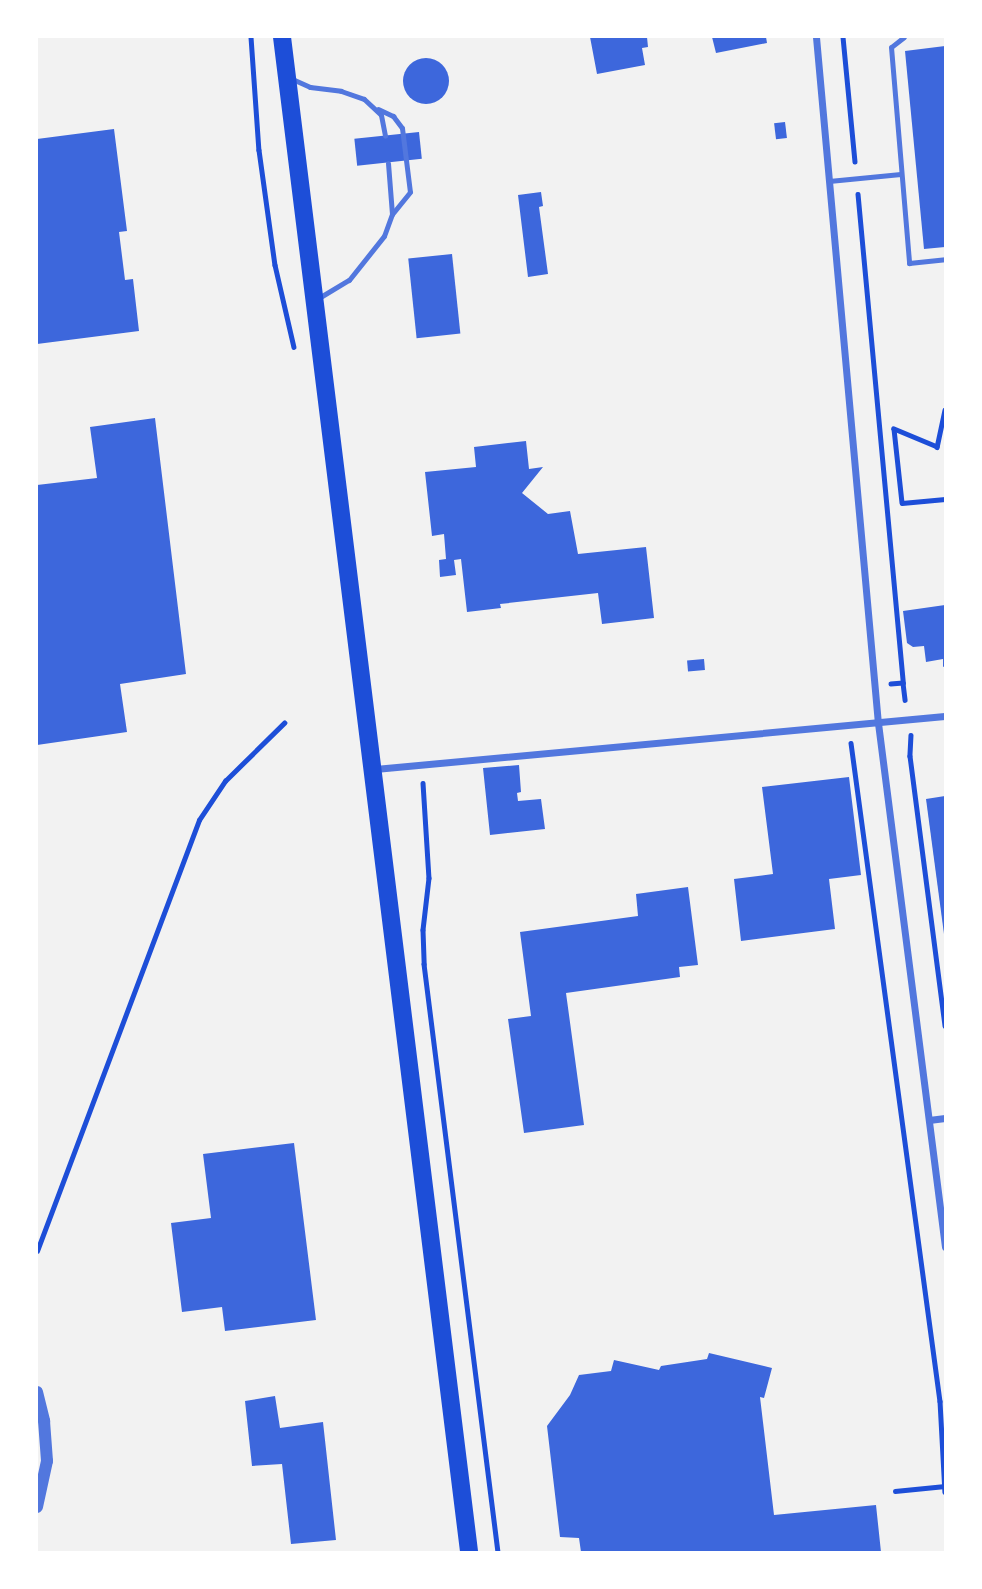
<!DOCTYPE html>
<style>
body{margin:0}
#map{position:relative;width:982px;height:1589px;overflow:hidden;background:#f2f2f2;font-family:"Work Sans",sans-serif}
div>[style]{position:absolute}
.building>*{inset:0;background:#3d67dc;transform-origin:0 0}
.round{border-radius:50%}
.path>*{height:4.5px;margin:-2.25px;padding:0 2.25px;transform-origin:2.25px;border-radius:2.25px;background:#1d4ed8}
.service>*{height:5px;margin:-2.5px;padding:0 2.5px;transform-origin:2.5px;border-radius:2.5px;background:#5277de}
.minor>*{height:7px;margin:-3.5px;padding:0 3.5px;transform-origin:3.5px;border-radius:3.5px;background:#5277de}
.tertiary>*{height:12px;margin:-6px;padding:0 6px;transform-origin:6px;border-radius:6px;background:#5277de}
.primary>*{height:18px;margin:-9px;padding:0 9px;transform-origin:9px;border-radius:9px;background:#1d4ed8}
span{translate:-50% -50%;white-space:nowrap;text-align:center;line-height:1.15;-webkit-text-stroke:7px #fff;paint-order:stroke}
.frame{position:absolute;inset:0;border:38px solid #fff;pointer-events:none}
</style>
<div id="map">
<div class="building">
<div style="clip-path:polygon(590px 37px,647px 37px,648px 47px,642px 48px,645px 65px,597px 74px)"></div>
<div style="clip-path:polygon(712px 37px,766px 37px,767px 43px,716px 53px)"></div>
<div style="clip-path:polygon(945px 46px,945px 247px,924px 249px,905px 51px)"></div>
<div class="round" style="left:403px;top:58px;width:46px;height:46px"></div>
<div style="left:785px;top:122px;width:16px;height:11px;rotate:83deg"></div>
<div style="clip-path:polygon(114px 129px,127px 231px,119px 232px,125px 280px,133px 279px,139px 331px,37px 344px,37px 139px)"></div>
<div style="left:419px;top:132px;width:27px;height:65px;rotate:84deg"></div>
<div style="clip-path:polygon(541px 192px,543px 206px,539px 207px,548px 274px,528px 277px,518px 195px)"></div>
<div style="left:452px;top:254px;width:80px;height:44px;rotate:84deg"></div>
<div style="clip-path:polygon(155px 418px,186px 674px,120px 684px,127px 732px,37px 745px,37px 485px,97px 478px,90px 427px)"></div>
<div style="clip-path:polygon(526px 441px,529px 469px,543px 467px,522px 493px,548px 514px,570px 511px,578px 554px,646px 547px,654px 618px,602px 624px,598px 593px,500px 604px,501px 608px,467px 612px,461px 559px,454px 560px,456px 575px,440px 577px,439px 560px,446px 559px,444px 534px,432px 536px,425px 472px,476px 467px,474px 447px)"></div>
<div style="clip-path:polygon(945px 605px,945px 666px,943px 667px,943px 659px,926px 662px,924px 646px,913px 647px,907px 643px,903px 611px)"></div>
<div style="left:704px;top:659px;width:11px;height:17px;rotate:85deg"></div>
<div style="clip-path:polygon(519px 765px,521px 792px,517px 793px,518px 801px,541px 799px,545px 829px,490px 835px,483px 768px)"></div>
<div style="clip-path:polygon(849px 777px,861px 875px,829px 879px,835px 929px,741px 941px,734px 879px,773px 874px,762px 787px)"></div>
<div style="clip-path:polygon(945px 796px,945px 934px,944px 934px,926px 799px)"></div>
<div style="clip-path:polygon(688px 887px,698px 965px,679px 967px,680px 977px,566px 993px,584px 1125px,524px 1133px,508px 1019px,531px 1016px,520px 932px,638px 916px,636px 894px)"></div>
<div style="clip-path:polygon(294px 1143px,316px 1320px,225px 1331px,222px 1307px,182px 1312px,171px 1223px,211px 1218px,203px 1154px)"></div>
<div style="clip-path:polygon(709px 1353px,772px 1368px,764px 1398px,760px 1397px,774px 1515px,876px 1505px,881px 1552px,581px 1552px,579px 1538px,560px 1537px,547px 1426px,570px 1395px,579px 1375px,611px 1371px,614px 1360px,659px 1370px,661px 1366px,707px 1359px)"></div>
<div style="clip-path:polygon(275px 1396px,280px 1428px,323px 1422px,336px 1540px,291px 1544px,282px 1464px,252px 1466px,245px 1401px)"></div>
</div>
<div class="path">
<div style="left:251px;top:37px;width:113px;rotate:86deg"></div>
<div style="left:259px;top:150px;width:116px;rotate:82.1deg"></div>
<div style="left:275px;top:265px;width:84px;rotate:77deg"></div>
<div style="left:843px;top:37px;width:125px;rotate:84.5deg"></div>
<div style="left:858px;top:194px;width:491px;rotate:84.7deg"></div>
<div style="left:903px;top:683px;width:12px;rotate:175deg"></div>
<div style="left:945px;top:410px;width:38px;rotate:102deg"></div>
<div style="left:937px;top:447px;width:47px;rotate:-157.3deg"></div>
<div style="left:894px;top:429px;width:74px;rotate:83.8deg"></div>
<div style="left:902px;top:503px;width:43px;rotate:-5.3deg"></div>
<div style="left:903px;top:683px;width:17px;rotate:83deg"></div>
<div style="left:911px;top:735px;width:21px;rotate:93deg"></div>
<div style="left:910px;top:756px;width:272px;rotate:82.6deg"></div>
<div style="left:851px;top:743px;width:664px;rotate:82.3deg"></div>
<div style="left:940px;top:1401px;width:91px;rotate:86.9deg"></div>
<div style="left:423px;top:783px;width:95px;rotate:86.4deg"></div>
<div style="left:429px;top:878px;width:52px;rotate:96.6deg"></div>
<div style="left:423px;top:930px;width:34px;rotate:88deg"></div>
<div style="left:424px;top:964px;width:593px;rotate:82.83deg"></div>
<div style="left:37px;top:1251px;width:460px;rotate:-69.4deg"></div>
<div style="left:199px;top:820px;width:47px;rotate:-56.3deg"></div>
<div style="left:225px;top:781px;width:83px;rotate:-44.5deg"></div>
<div style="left:895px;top:1491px;width:50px;rotate:-5.7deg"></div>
</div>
<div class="service">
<div style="left:904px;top:37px;width:16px;rotate:142deg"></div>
<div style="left:891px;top:47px;width:217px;rotate:85.2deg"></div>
<div style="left:909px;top:263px;width:36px;rotate:-6deg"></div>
<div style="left:290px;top:78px;width:22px;rotate:24deg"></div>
<div style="left:310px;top:87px;width:31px;rotate:7deg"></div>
<div style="left:341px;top:91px;width:24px;rotate:19deg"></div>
<div style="left:364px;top:99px;width:23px;rotate:43deg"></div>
<div style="left:381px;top:115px;width:21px;rotate:79deg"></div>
<div style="left:378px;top:109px;width:17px;rotate:25deg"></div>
<div style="left:393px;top:116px;width:15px;rotate:53deg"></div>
<div style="left:402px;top:128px;width:64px;rotate:82.9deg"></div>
<div style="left:410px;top:192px;width:28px;rotate:129deg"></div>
<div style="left:829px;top:181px;width:72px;rotate:-5.6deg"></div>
<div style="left:317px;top:299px;width:37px;rotate:-31deg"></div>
<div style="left:349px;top:280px;width:56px;rotate:-51.5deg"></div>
<div style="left:384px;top:236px;width:23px;rotate:-70deg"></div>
<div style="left:392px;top:214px;width:51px;rotate:-94.5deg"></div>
</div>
<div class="minor">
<div style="left:816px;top:37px;width:689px;rotate:84.84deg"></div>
<div style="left:878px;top:723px;width:528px;rotate:82.71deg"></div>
<div style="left:375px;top:769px;width:572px;rotate:-5.31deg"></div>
<div style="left:929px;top:1120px;width:16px;rotate:-7deg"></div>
</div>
<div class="tertiary">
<div style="left:37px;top:1392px;width:30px;rotate:76deg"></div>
<div style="left:44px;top:1421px;width:40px;rotate:85.7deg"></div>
<div style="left:47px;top:1461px;width:47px;rotate:102.3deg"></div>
</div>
<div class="primary">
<div style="left:282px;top:37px;width:1526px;rotate:82.96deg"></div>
</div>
<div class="frame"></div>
</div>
